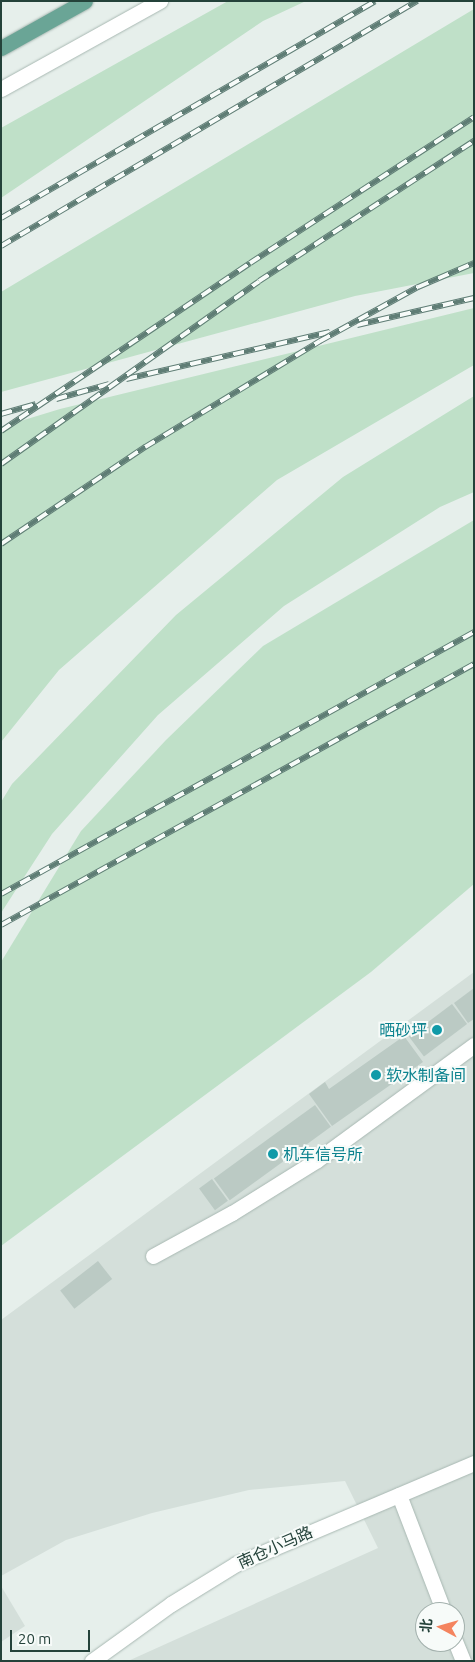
<!DOCTYPE html>
<meta charset="utf-8">
<style>
body{margin:0}
#map{position:relative;width:475px;height:1662px;overflow:hidden;background:#e6efeb;font-family:Ubuntu,"Noto Sans SC",sans-serif}
div>[style]{position:absolute}
.built>*{inset:0;background:#d4dfda}
.green>*{inset:0;background:#bfe0c8}
.building>*{inset:0;background:#bbcac4;transform-origin:0 0}
.roads{filter:drop-shadow(0 0 1px #a8b8b2) drop-shadow(0 0 1px #a8b8b2)}
.minor>*{height:15px;margin:-7.5px;padding:0 7.5px;transform-origin:7.5px;border-radius:7.5px;background:#fff}
.major>*{height:15px;margin:-7.5px;padding:0 7.5px;transform-origin:7.5px;border-radius:7.5px;background:#6aa596}
.rail>*{height:5.5px;margin-top:-2.75px;transform-origin:0;background:repeating-linear-gradient(90deg,#f7fbf9 0 11px,#5f7d75 0 22px);box-sizing:border-box;border-block:1px solid #5f7d75}
.dots>*{width:14px;height:14px;translate:-50% -50%;box-sizing:border-box;border:2px solid #f7fbf9;border-radius:50%}
span{translate:-50% -50%;white-space:nowrap;text-align:center;line-height:1.15;-webkit-text-stroke:4px #f7fbf9;paint-order:stroke}
.culture-label{font-size:16px;color:#0d838f}
.right{translate:-100% -50%;text-align:right}
.left{translate:0 -50%;text-align:left}
.street-label{font-size:16px;color:#24423a}
.frame{position:absolute;inset:0;border:2px solid #24423a;pointer-events:none}
.north{position:absolute;left:415px;top:1602px;width:50px;height:50px;box-sizing:border-box;background:#f7fbf9;border:1px solid #a3b1ad;border-radius:50%;rotate:276deg;font-size:14px;font-weight:700;line-height:20px;text-align:center;color:#24423a}
.north::after{content:'';display:block;margin:auto;width:18px;height:22px;background:#f4845f;clip-path:polygon(50% 0,100% 100%,50% 72%,0 100%)}
.scale{position:absolute;left:10px;top:1630px;width:80px;height:22px;box-sizing:border-box;border:2px solid #24423a;border-top:0;padding-left:6px;font-size:15px;line-height:18px;white-space:nowrap;color:#24423a;-webkit-text-stroke:4px #f7fbf9;paint-order:stroke}
</style>
<div id="map">
<div class="built">
<div style="clip-path:polygon(evenodd,474px 972px,474px 1661px,128px 1661px,378px 1548px,345px 1481px,249px 1490px,152px 1513px,66px 1540px,1px 1576px,1px 1320px,474px 972px,425px 1612px,455px 1612px,455px 1642px,425px 1642px,425px 1612px)"></div>
<div style="clip-path:polygon(1px 1586px,25px 1626px,1px 1642px)"></div>
</div>
<div class="green">
<div style="clip-path:polygon(228px 1px,306px 1px,263px 21px,1px 198px,1px 128px)"></div>
<div style="clip-path:polygon(474px 9px,474px 273px,355px 296px,1px 392px,1px 292px)"></div>
<div style="clip-path:polygon(474px 308px,474px 365px,277px 480px,59px 670px,1px 742px,1px 427px,60px 409px)"></div>
<div style="clip-path:polygon(474px 396px,474px 492px,440px 507px,284px 606px,158px 715px,52px 834px,1px 913px,1px 802px,12px 784px,176px 615px,343px 477px)"></div>
<div style="clip-path:polygon(474px 520px,474px 884px,371px 972px,1px 1246px,1px 962px,81px 831px,166px 740px,263px 646px)"></div>
</div>
<div class="building">
<div style="clip-path:polygon(474px 988px,474px 1019px,468px 1023px,454px 1003px)"></div>
<div style="left:452px;top:1004px;width:25px;height:54px;rotate:53deg"></div>
<div style="clip-path:polygon(404px 1036px,423px 1062px,332px 1126px,309px 1094px,325px 1082px,329px 1089px)"></div>
<div style="left:315px;top:1105px;width:27px;height:125px;rotate:54deg"></div>
<div style="left:212px;top:1179px;width:27px;height:16px;rotate:54deg"></div>
<div style="left:98px;top:1261px;width:23px;height:48px;rotate:52deg"></div>
</div>
<div class="roads">
<div class="minor">
<div style="left:1px;top:89px;width:182px;rotate:-29deg"></div>
<div style="left:153px;top:1256px;width:90px;rotate:-28.6deg"></div>
<div style="left:232px;top:1213px;width:100px;rotate:-31.9deg"></div>
<div style="left:317px;top:1160px;width:195px;rotate:-36.2deg"></div>
<div style="left:399px;top:1495px;width:125px;rotate:69deg"></div>
<div style="left:455px;top:1641px;width:22px;rotate:68deg"></div>
<div style="left:92px;top:1661px;width:97px;rotate:-35.8deg"></div>
<div style="left:171px;top:1604px;width:76px;rotate:-31.6deg"></div>
<div style="left:236px;top:1564px;width:259px;rotate:-23deg"></div>
</div>
<div class="major">
<div style="left:1px;top:48px;width:96px;rotate:-29.2deg"></div>
</div>
</div>
<div class="rail">
<div style="left:1px;top:218px;width:432px;rotate:-30.1deg"></div>
<div style="left:1px;top:246px;width:483px;rotate:-30.5deg"></div>
<div style="left:357px;top:325px;width:120px;rotate:-13deg"></div>
<div style="left:126px;top:379px;width:209px;rotate:-13deg"></div>
<div style="left:56px;top:399px;width:55px;rotate:-15.8deg"></div>
<div style="left:1px;top:414px;width:36px;rotate:-16deg"></div>
<div style="left:1px;top:431px;width:300px;rotate:-34deg"></div>
<div style="left:250px;top:263px;width:267px;rotate:-33.1deg"></div>
<div style="left:1px;top:464px;width:316px;rotate:-35.3deg"></div>
<div style="left:259px;top:281px;width:257px;rotate:-33.1deg"></div>
<div style="left:1px;top:544px;width:174px;rotate:-34deg"></div>
<div style="left:145px;top:447px;width:205px;rotate:-31.2deg"></div>
<div style="left:320px;top:341px;width:112px;rotate:-28.9deg"></div>
<div style="left:418px;top:287px;width:61px;rotate:-23.2deg"></div>
<div style="left:1px;top:894px;width:541px;rotate:-28.98deg"></div>
<div style="left:1px;top:925px;width:540px;rotate:-28.89deg"></div>
</div>
<div class="dots">
<div style="left:437px;top:1030px;background:#0f9aa8"></div>
<div style="left:376px;top:1075px;background:#0f9aa8"></div>
<div style="left:273px;top:1154px;background:#0f9aa8"></div>
</div>
<div class="culture-label">
<span class="right" style="left:427px;top:1030px">晒砂坪</span>
<span class="left" style="left:386px;top:1075px">软水制备间</span>
<span class="left" style="left:283px;top:1154px">机车信号所</span>
</div>
<div class="street-label">
<span style="left:275px;top:1547px;rotate:-24deg">南仓小马路</span>
</div>
<div class="frame"></div>
<div class="north">北</div>
<div class="scale">20 m</div>
</div>
